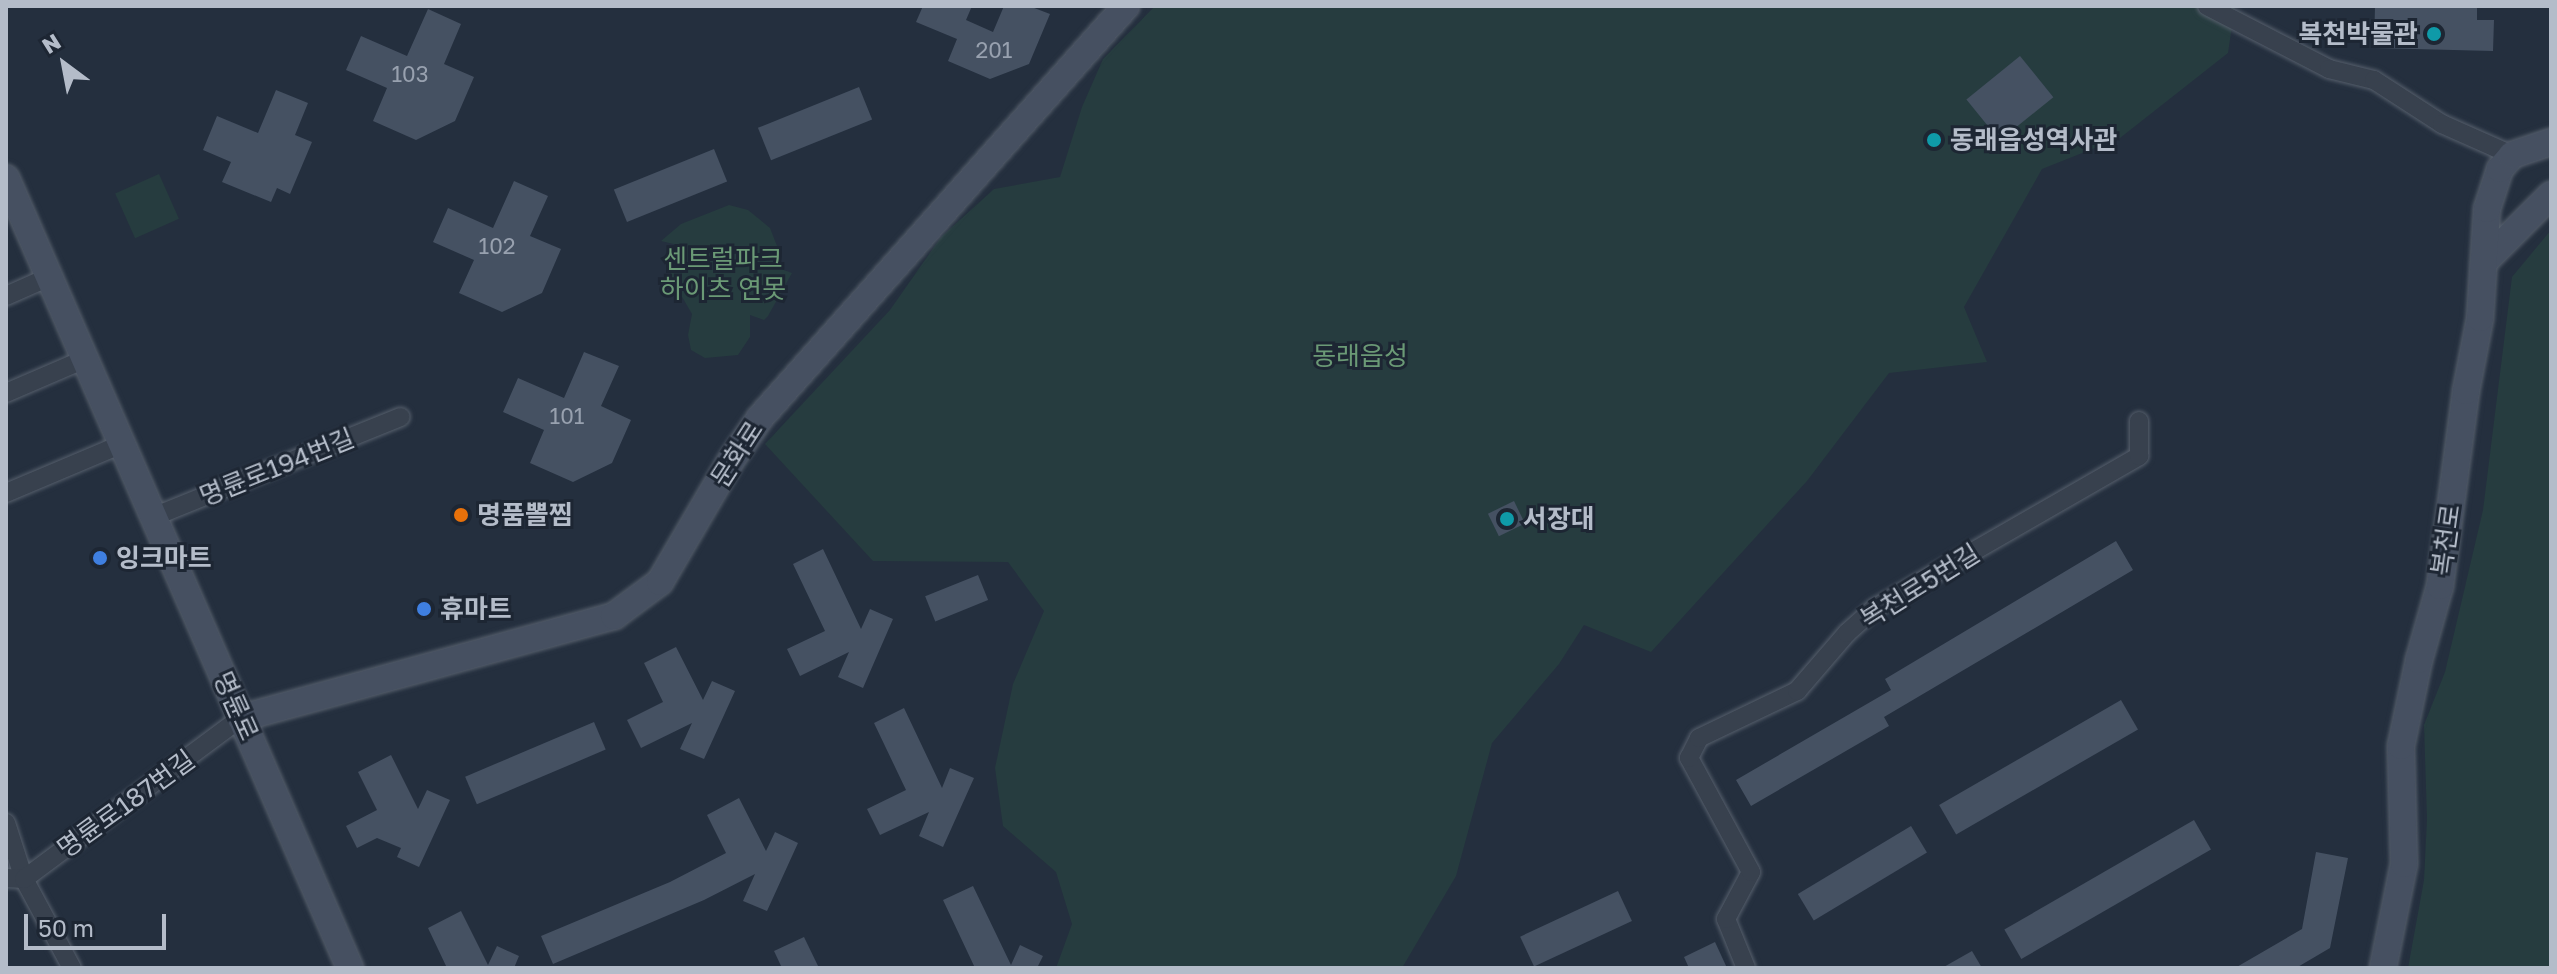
<!DOCTYPE html>
<meta charset="utf-8">
<style>
body{margin:0}
#map{position:relative;width:2557px;height:974px;overflow:hidden;background:#242f3e;font-family:"Golos Text","Noto Sans KR",sans-serif}
div>[style]{position:absolute}
.green>*{inset:0;background:#263c3f;transform-origin:0 0}
.building>*{inset:0;background:#455162;transform-origin:0 0}
.roads{filter:drop-shadow(0 0 2px #565f6c) drop-shadow(0 0 2px #565f6c)}
.street>*{height:18px;margin:-9px;padding:0 9px;transform-origin:9px;border-radius:9px;background:#38414e}
.secondary>*{height:26px;margin:-13px;padding:0 13px;transform-origin:13px;border-radius:13px;background:#465061}
.dots>*{width:22px;height:22px;translate:-50% -50%;box-sizing:border-box;border:4px solid #1d2633;border-radius:50%}
span{translate:-50% -50%;white-space:nowrap;text-align:center;line-height:1.15;-webkit-text-stroke:6px #1d2633;paint-order:stroke}
.number-label{font-size:22px;color:#98a1af}
.number-label span{-webkit-text-stroke-width:0}
.poi-label{font-size:26px;color:#b4bcc9;font-weight:700}
.right{translate:-100% -50%;text-align:right}
.left{translate:0 -50%;text-align:left}
.park-label{font-size:26px;color:#6b9a76}
.street-label{font-size:26px;color:#b4bcc9}
.frame{position:absolute;inset:0;border:8px solid #b4bcc9;pointer-events:none}
.north{position:absolute;left:24px;top:24px;width:80px;height:80px;-webkit-text-stroke:6px #1d2633;paint-order:stroke;rotate:328deg;font-size:22px;font-weight:700;line-height:32px;text-align:center;color:#b4bcc9}
.north::after{content:'';display:block;margin:auto;width:28px;height:36px;background:#b4bcc9;clip-path:polygon(50% 0,100% 100%,50% 72%,0 100%)}
.scale{position:absolute;left:24px;top:914px;width:142px;height:36px;box-sizing:border-box;border:4px solid #b4bcc9;border-top:0;padding-left:10px;font-size:24px;line-height:28px;white-space:nowrap;color:#b4bcc9;-webkit-text-stroke:6px #1d2633;paint-order:stroke}
</style>
<div id="map">
<div class="green">
<div style="clip-path:polygon(1155px 6px,2235px 6px,2228px 53px,2120px 138px,2042px 169px,1964px 307px,1987px 362px,1889px 373px,1807px 481px,1651px 652px,1584px 625px,1559px 664px,1492px 743px,1456px 876px,1402px 968px,1056px 968px,1072px 924px,1056px 872px,1003px 826px,995px 768px,1013px 684px,1044px 611px,1008px 562px,873px 561px,765px 444px,890px 310px,941px 237px,994px 189px,1060px 177px,1082px 107px,1103px 59px)"></div>
<div style="left:159px;top:174px;width:49px;height:48px;rotate:66deg"></div>
<div style="clip-path:polygon(729px 205px,748px 210px,770px 228px,779px 251px,777px 262px,770px 265px,792px 273px,768px 316px,764px 320px,750px 315px,750px 337px,738px 355px,705px 358px,691px 350px,688px 335px,692px 314px,670px 276px,682px 246px,661px 241px,681px 224px)"></div>
<div style="clip-path:polygon(2551px 230px,2551px 968px,2408px 968px,2424px 880px,2427px 819px,2424px 725px,2445px 672px,2483px 510px,2512px 277px)"></div>
</div>
<div class="building">
<div style="clip-path:polygon(923px 6px,972px 6px,966px 20px,993px 32px,1004px 6px,1029px 6px,1050px 14px,1029px 64px,990px 79px,948px 61px,957px 39px,916px 22px)"></div>
<div style="clip-path:polygon(2375px 6px,2477px 6px,2477px 20px,2494px 20px,2493px 51px,2374px 48px)"></div>
<div style="clip-path:polygon(428px 9px,461px 24px,444px 64px,474px 77px,455px 121px,416px 140px,373px 121px,387px 88px,346px 70px,361px 36px,407px 56px)"></div>
<div style="left:2020px;top:56px;width:53px;height:69px;rotate:51deg"></div>
<div style="left:859px;top:87px;width:35px;height:109px;rotate:68deg"></div>
<div style="clip-path:polygon(276px 90px,308px 103px,295px 135px,312px 142px,290px 194px,277px 188px,271px 202px,222px 182px,231px 162px,203px 150px,217px 116px,258px 133px)"></div>
<div style="left:714px;top:149px;width:35px;height:108px;rotate:68deg"></div>
<div style="clip-path:polygon(514px 181px,548px 196px,530px 236px,561px 249px,542px 293px,502px 312px,459px 293px,474px 260px,433px 242px,448px 208px,493px 228px)"></div>
<div style="clip-path:polygon(584px 352px,619px 366px,601px 406px,631px 420px,612px 463px,573px 482px,530px 463px,544px 430px,503px 412px,518px 378px,564px 398px)"></div>
<div style="left:1514px;top:501px;width:25px;height:29px;rotate:64deg"></div>
<div style="clip-path:polygon(2116px 541px,2133px 570px,1884px 717px,1889px 726px,1751px 806px,1736px 780px,1891px 690px,1885px 679px)"></div>
<div style="clip-path:polygon(823px 549px,861px 629px,870px 609px,893px 619px,863px 688px,838px 677px,849px 652px,800px 676px,787px 649px,825px 631px,793px 564px)"></div>
<div style="left:978px;top:575px;width:27px;height:57px;rotate:68deg"></div>
<div style="clip-path:polygon(676px 647px,703px 700px,712px 681px,735px 691px,704px 759px,680px 749px,692px 723px,641px 748px,627px 720px,663px 702px,644px 663px)"></div>
<div style="left:2121px;top:700px;width:34px;height:210px;rotate:60deg"></div>
<div style="clip-path:polygon(904px 708px,942px 788px,950px 768px,974px 778px,943px 847px,919px 836px,929px 812px,880px 835px,867px 809px,906px 790px,874px 723px)"></div>
<div style="left:594px;top:722px;width:30px;height:140px;rotate:67deg"></div>
<div style="clip-path:polygon(391px 755px,418px 809px,427px 790px,450px 800px,419px 867px,397px 857px,401px 848px,377px 838px,357px 848px,346px 826px,377px 810px,358px 772px)"></div>
<div style="clip-path:polygon(739px 798px,766px 851px,775px 832px,798px 843px,767px 911px,743px 901px,755px 874px,704px 900px,553px 964px,541px 936px,670px 882px,726px 853px,707px 815px)"></div>
<div style="left:2194px;top:820px;width:34px;height:219px;rotate:60deg"></div>
<div style="left:1911px;top:826px;width:31px;height:132px;rotate:59deg"></div>
<div style="clip-path:polygon(2316px 852px,2348px 858px,2330px 948px,2296px 968px,2235px 968px,2302px 929px)"></div>
<div style="clip-path:polygon(973px 886px,1011px 965px,1020px 945px,1043px 956px,1037px 968px,975px 968px,943px 900px)"></div>
<div style="left:1618px;top:891px;width:33px;height:108px;rotate:65deg"></div>
<div style="clip-path:polygon(461px 911px,488px 965px,497px 946px,519px 956px,514px 968px,447px 968px,428px 928px)"></div>
<div style="clip-path:polygon(804px 937px,819px 968px,782px 968px,774px 951px)"></div>
<div style="clip-path:polygon(1715px 942px,1727px 968px,1689px 968px,1684px 957px)"></div>
<div style="clip-path:polygon(1972px 951px,1982px 968px,1942px 968px)"></div>
</div>
<div class="roads">
<div class="street">
<div style="left:2207px;top:6px;width:137px;rotate:27.3deg"></div>
<div style="left:2329px;top:69px;width:46px;rotate:13.7deg"></div>
<div style="left:2374px;top:80px;width:81px;rotate:32.9deg"></div>
<div style="left:2442px;top:124px;width:77px;rotate:23.9deg"></div>
<div style="left:6px;top:296px;width:47px;rotate:-23.8deg"></div>
<div style="left:6px;top:393px;width:86px;rotate:-23.3deg"></div>
<div style="left:6px;top:493px;width:126px;rotate:-22.9deg"></div>
<div style="left:153px;top:517px;width:267px;rotate:-22deg"></div>
<div style="left:6px;top:823px;width:59px;rotate:72.2deg"></div>
<div style="left:24px;top:879px;width:101px;rotate:61.7deg"></div>
<div style="left:6px;top:878px;width:18px;rotate:3deg"></div>
<div style="left:24px;top:879px;width:270px;rotate:-36.6deg"></div>
<div style="left:1746px;top:968px;width:53px;rotate:-112.2deg"></div>
<div style="left:1726px;top:919px;width:53px;rotate:-62deg"></div>
<div style="left:1751px;top:872px;width:130px;rotate:-118.5deg"></div>
<div style="left:1689px;top:758px;width:22px;rotate:-63deg"></div>
<div style="left:1699px;top:738px;width:109px;rotate:-25.6deg"></div>
<div style="left:1797px;top:691px;width:77px;rotate:-49.2deg"></div>
<div style="left:1847px;top:633px;width:38px;rotate:-42deg"></div>
<div style="left:1875px;top:608px;width:305px;rotate:-29.9deg"></div>
<div style="left:2139px;top:456px;width:35px;rotate:-90deg"></div>
</div>
<div class="secondary">
<div style="left:6px;top:178px;width:862px;rotate:66.47deg"></div>
<div style="left:2484px;top:262px;width:95px;rotate:-45deg"></div>
<div style="left:241px;top:718px;width:387px;rotate:-15.3deg"></div>
<div style="left:614px;top:616px;width:57px;rotate:-36.5deg"></div>
<div style="left:660px;top:582px;width:139px;rotate:-59.7deg"></div>
<div style="left:730px;top:462px;width:53px;rotate:-55.7deg"></div>
<div style="left:760px;top:418px;width:551px;rotate:-48.38deg"></div>
<div style="left:2383px;top:968px;width:106px;rotate:-78.6deg"></div>
<div style="left:2404px;top:864px;width:118px;rotate:-91.5deg"></div>
<div style="left:2401px;top:746px;width:88px;rotate:-78.2deg"></div>
<div style="left:2419px;top:660px;width:77px;rotate:-74.2deg"></div>
<div style="left:2440px;top:586px;width:197px;rotate:-82.4deg"></div>
<div style="left:2466px;top:391px;width:74px;rotate:-79.1deg"></div>
<div style="left:2480px;top:318px;width:109px;rotate:-86.3deg"></div>
<div style="left:2487px;top:209px;width:42px;rotate:-72deg"></div>
<div style="left:2500px;top:169px;width:18px;rotate:-49deg"></div>
<div style="left:2512px;top:155px;width:41px;rotate:-18.4deg"></div>
</div>
</div>
<div class="dots">
<div style="left:2434px;top:34px;background:#0f9aa8"></div>
<div style="left:1934px;top:140px;background:#0f9aa8"></div>
<div style="left:461px;top:515px;background:#e8710a"></div>
<div style="left:1507px;top:519px;background:#0f9aa8"></div>
<div style="left:100px;top:558px;background:#3f7fe0"></div>
<div style="left:424px;top:609px;background:#3f7fe0"></div>
</div>
<div class="number-label">
<span style="left:994px;top:50px">201</span>
<span style="left:410px;top:74px">103</span>
<span style="left:497px;top:246px">102</span>
<span style="left:567px;top:416px">101</span>
</div>
<div class="poi-label">
<span class="right" style="left:2418px;top:34px">복천박물관</span>
<span class="left" style="left:1950px;top:140px">동래읍성역사관</span>
<span class="left" style="left:477px;top:515px">명품뽈찜</span>
<span class="left" style="left:1523px;top:519px">서장대</span>
<span class="left" style="left:116px;top:558px">잉크마트</span>
<span class="left" style="left:440px;top:609px">휴마트</span>
</div>
<div class="park-label">
<span style="left:723px;top:274px">센트럴파크<br>하이츠 연못</span>
<span style="left:1360px;top:356px">동래읍성</span>
</div>
<div class="street-label">
<span style="left:737px;top:454px;rotate:-57deg">문화로</span>
<span style="left:277px;top:467px;rotate:-22deg">명륜로194번길</span>
<span style="left:2446px;top:540px;rotate:-82deg">복천로</span>
<span style="left:1920px;top:586px;rotate:-32deg">복천로5번길</span>
<span style="left:236px;top:706px;rotate:66deg">명륜로</span>
<span style="left:126px;top:804px;rotate:-36deg">명륜로187번길</span>
</div>
<div class="frame"></div>
<div class="north">N</div>
<div class="scale">50 m</div>
</div>
